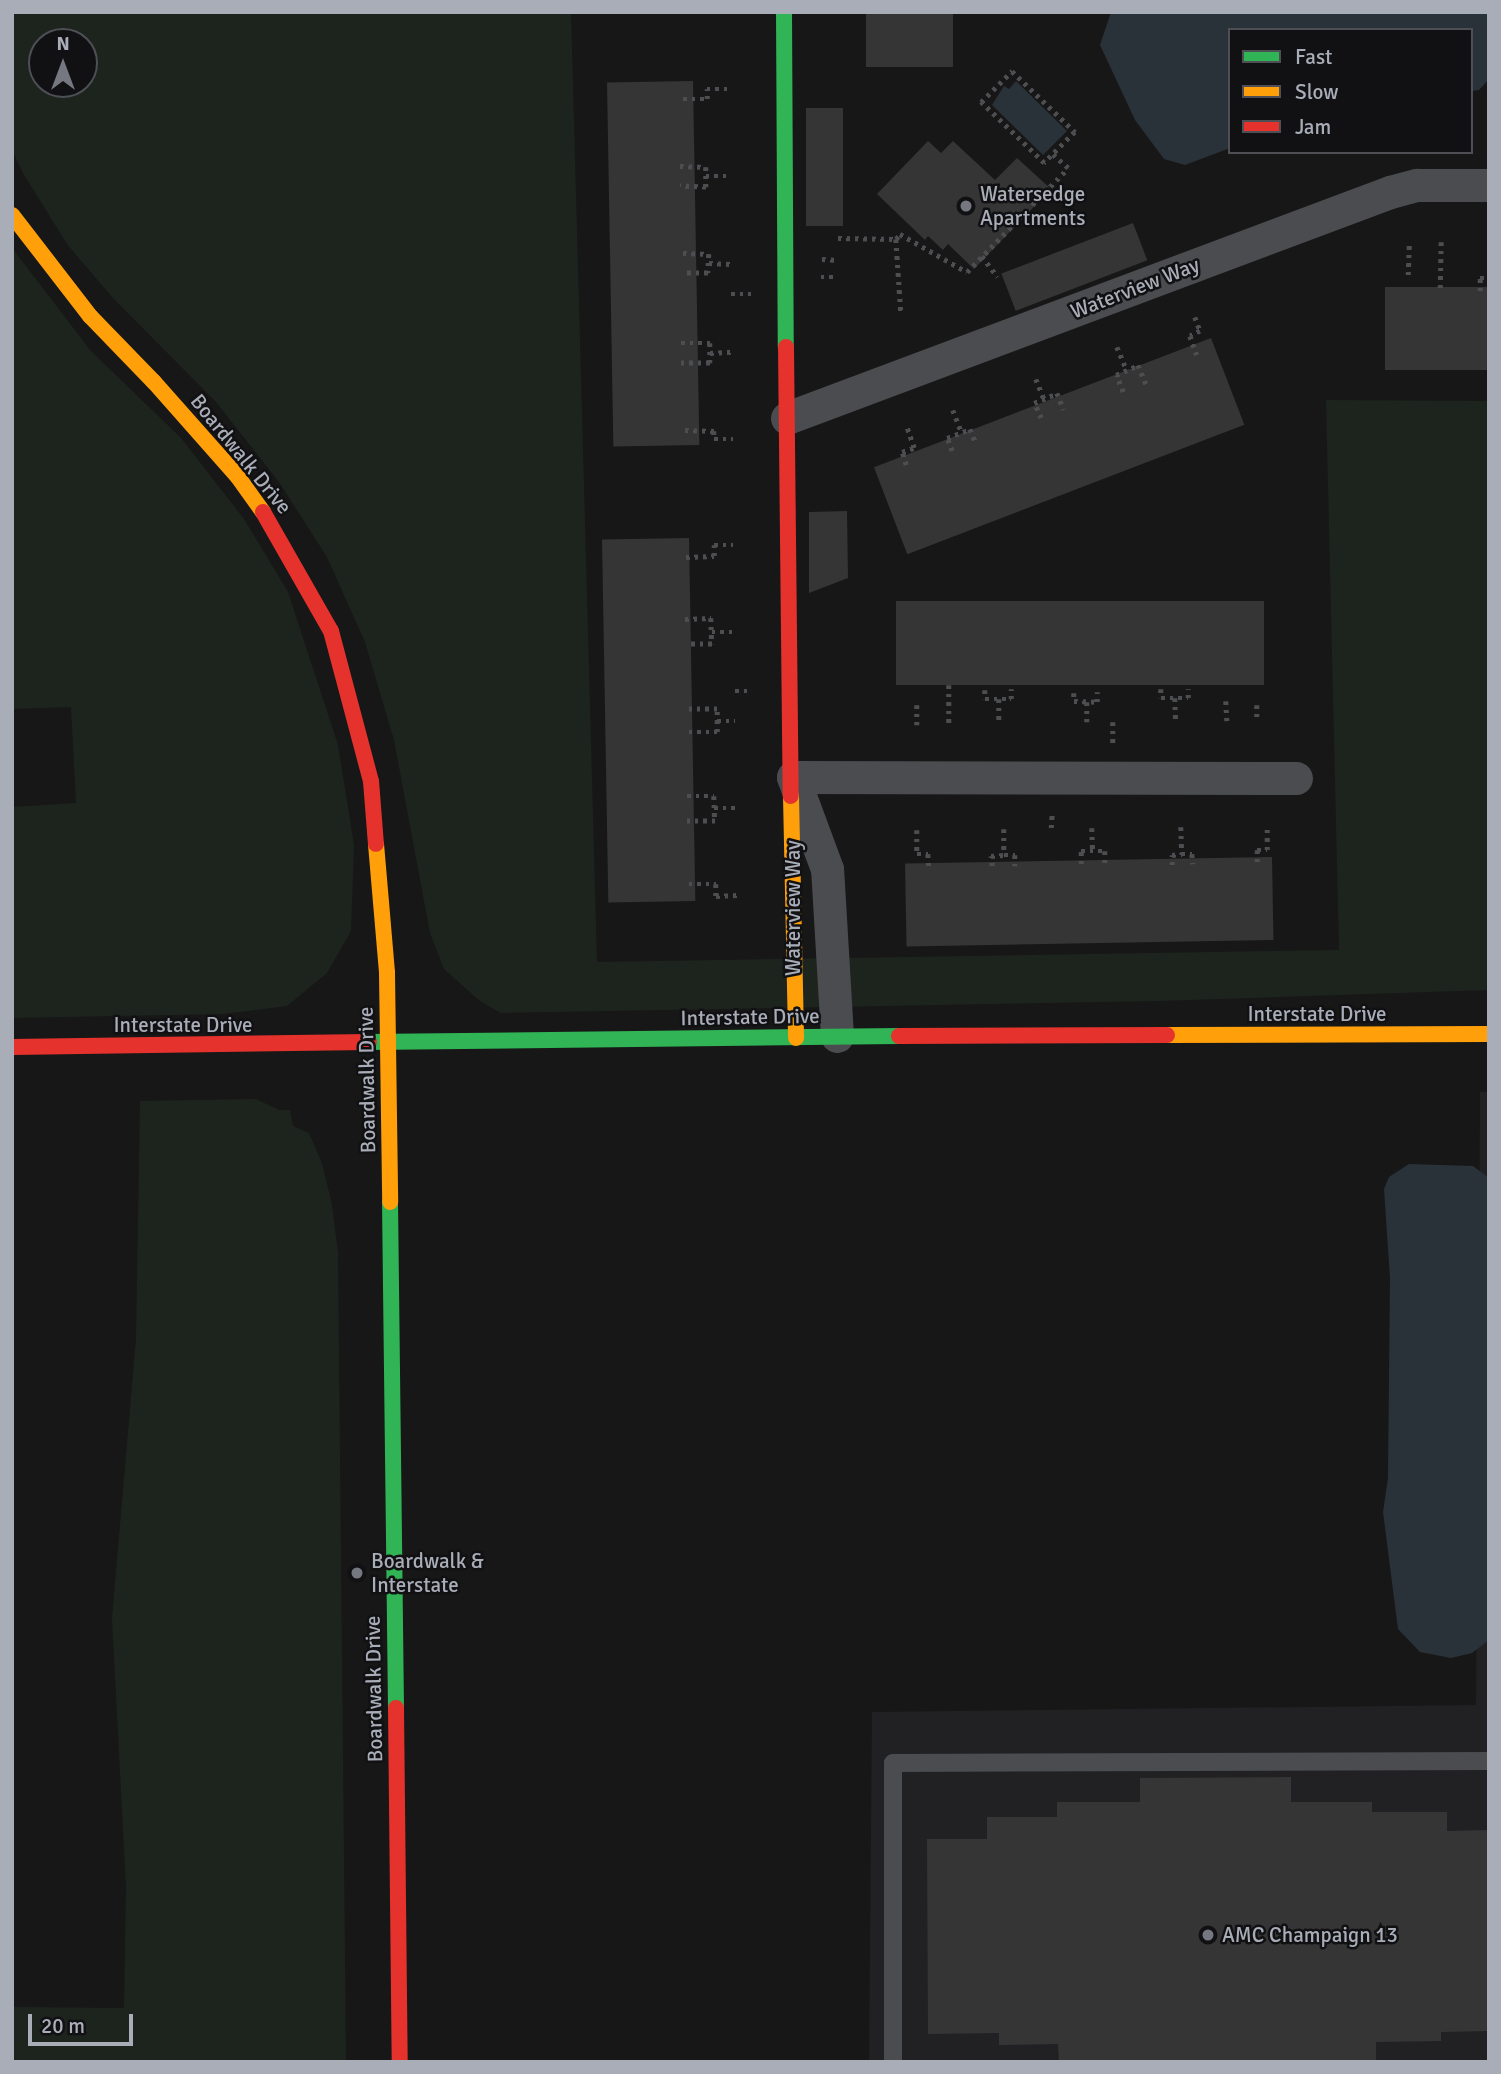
<!DOCTYPE html>
<style>
body{margin:0}
#map{position:relative;width:1501px;height:2074px;overflow:hidden;background:#171717;font-family:Signika,sans-serif}
div>[style]{position:absolute}
.built>*{inset:0;background:#212123}
.green>*{inset:0;background:#1d241e}
.water>*{inset:0;background:#2a3239}
.building>*{inset:0;background:#353536;transform-origin:0 0}
.path>*{height:4.5px;margin-top:-2.25px;transform-origin:0;background:repeating-linear-gradient(90deg,#4d4e52 0 3.5px,transparent 0 8.5px)}
.lane>*{height:18px;margin:-9px;padding:0 9px;transform-origin:9px;border-radius:9px;background:#4b4c50}
.street>*{height:33px;margin:-16.5px;padding:0 16.5px;transform-origin:16.5px;border-radius:16.5px;background:#4b4c50}
.fast>*{height:16px;margin:-8px;padding:0 8px;transform-origin:8px;border-radius:8px;background:#30b455}
.slow>*{height:16px;margin:-8px;padding:0 8px;transform-origin:8px;border-radius:8px;background:#ff9f0a}
.jam>*{height:16px;margin:-8px;padding:0 8px;transform-origin:8px;border-radius:8px;background:#e5322d}
.dots>*{width:19px;height:19px;translate:-50% -50%;box-sizing:border-box;border:4px solid #111113;border-radius:50%}
span{translate:-50% -50%;white-space:nowrap;text-align:center;line-height:1.15;-webkit-text-stroke:5px #111113;paint-order:stroke}
.poi-label{font-size:21px;color:#a8adb8}
.left{translate:0 -50%;text-align:left}
.street-label{font-size:21px;color:#a8adb8}
.frame{position:absolute;inset:0;border:14px solid #a8adb8;pointer-events:none}
.legend{position:absolute;left:1228px;top:28px;width:245px;height:126px;box-sizing:border-box;background:#111113;border:2px solid #4d4f55;margin:0;padding:9px 12px;list-style:none;font-size:21px;color:#a8adb8}
.legend li{display:flex;align-items:center;gap:14px;height:35px}
.legend b{width:35px;border:2px solid #4d4f55}
.north{position:absolute;left:28px;top:28px;width:70px;height:70px;box-sizing:border-box;background:#111113;border:2px solid #4d4f55;border-radius:50%;rotate:0deg;font-size:19px;font-weight:700;line-height:28px;text-align:center;color:#a8adb8}
.north::after{content:'';display:block;margin:auto;width:24px;height:32px;background:#757880;clip-path:polygon(50% 0,100% 100%,50% 72%,0 100%)}
.scale{position:absolute;left:28px;top:2014px;width:105px;height:32px;box-sizing:border-box;border:4px solid #a8adb8;border-top:0;padding-left:9px;font-size:21px;line-height:24px;white-space:nowrap;color:#a8adb8;-webkit-text-stroke:5px #111113;paint-order:stroke}
</style>
<div id="map">
<div class="built">
<div style="clip-path:polygon(1480px 1092px,1489px 1092px,1489px 2062px,869px 2062px,872px 1712px,1476px 1705px)"></div>
</div>
<div class="green">
<div style="clip-path:polygon(evenodd,12px 12px,571px 12px,597px 962px,1339px 950px,1326px 400px,1489px 401px,1489px 990px,1160px 1001px,501px 1013px,480px 1001px,444px 969px,430px 933px,394px 740px,365px 642px,327px 557px,279px 482px,216px 402px,112px 297px,67px 244px,23px 173px,12px 150px,12px 12px,42px 42px,84px 42px,84px 84px,42px 84px,42px 42px)"></div>
<div style="clip-path:polygon(12px 248px,91px 351px,181px 438px,244px 519px,288px 592px,338px 745px,354px 845px,351px 931px,327px 973px,287px 1006px,223px 1014px,12px 1018px,13px 807px,76px 803px,71px 707px,12px 709px)"></div>
<div style="clip-path:polygon(256px 1099px,279px 1110px,290px 1110px,293px 1126px,309px 1133px,322px 1163px,332px 1205px,338px 1253px,346px 2062px,12px 2062px,12px 2007px,124px 2008px,126px 1887px,112px 1618px,136px 1339px,140px 1101px)"></div>
</div>
<div class="water">
<div style="clip-path:polygon(1111px 12px,1489px 12px,1489px 79px,1479px 90px,1471px 91px,1471px 30px,1230px 30px,1230px 148px,1185px 165px,1164px 159px,1135px 120px,1100px 45px)"></div>
<div style="clip-path:polygon(1016px 81px,1067px 131px,1043px 155px,992px 105px,1004px 86px,1009px 89px)"></div>
<div style="clip-path:polygon(1409px 1164px,1473px 1166px,1489px 1178px,1489px 1640px,1472px 1653px,1451px 1658px,1420px 1652px,1398px 1629px,1383px 1512px,1388px 1478px,1390px 1278px,1384px 1189px,1389px 1177px)"></div>
</div>
<div class="building">
<div style="left:866px;top:12px;width:87px;height:55px"></div>
<div style="left:693px;top:81px;width:364px;height:86px;rotate:89deg"></div>
<div style="left:806px;top:108px;width:37px;height:118px"></div>
<div style="clip-path:polygon(928px 141px,941px 153px,953px 141px,995px 180px,1017px 158px,1051px 189px,974px 269px,948px 244px,943px 250px,928px 236px,925px 240px,877px 194px)"></div>
<div style="left:1133px;top:223px;width:40px;height:141px;rotate:69deg"></div>
<div style="left:1489px;top:287px;width:83px;height:104px;rotate:90deg"></div>
<div style="left:1211px;top:338px;width:93px;height:361px;rotate:69deg"></div>
<div style="clip-path:polygon(847px 511px,848px 578px,809px 593px,809px 512px)"></div>
<div style="left:689px;top:538px;width:363px;height:87px;rotate:89deg"></div>
<div style="left:1264px;top:601px;width:84px;height:368px;rotate:90deg"></div>
<div style="left:1272px;top:857px;width:83px;height:367px;rotate:89deg"></div>
<div style="clip-path:polygon(1291px 1777px,1291px 1802px,1372px 1802px,1372px 1812px,1447px 1812px,1447px 1831px,1489px 1830px,1489px 2031px,1441px 2032px,1441px 2041px,1376px 2042px,1376px 2062px,1059px 2062px,1058px 2044px,999px 2045px,999px 2033px,928px 2034px,927px 1839px,987px 1839px,987px 1817px,1057px 1817px,1057px 1802px,1140px 1802px,1140px 1778px)"></div>
</div>
<div class="path">
<div style="left:1012px;top:71px;width:88px;rotate:44.1deg"></div>
<div style="left:1075px;top:132px;width:44px;rotate:135deg"></div>
<div style="left:1044px;top:163px;width:88px;rotate:-135.9deg"></div>
<div style="left:981px;top:102px;width:44px;rotate:-45deg"></div>
<div style="left:683px;top:99px;width:24px"></div>
<div style="left:707px;top:99px;width:10px;rotate:-90deg"></div>
<div style="left:707px;top:89px;width:21px"></div>
<div style="left:680px;top:166px;width:26px;rotate:2deg"></div>
<div style="left:706px;top:167px;width:20px;rotate:90deg"></div>
<div style="left:706px;top:187px;width:26px;rotate:-178deg"></div>
<div style="left:706px;top:176px;width:23px"></div>
<div style="left:838px;top:238px;width:58px;rotate:1deg"></div>
<div style="left:896px;top:239px;width:74px;rotate:86.1deg"></div>
<div style="left:896px;top:239px;width:6px;rotate:-51deg"></div>
<div style="left:900px;top:234px;width:77px;rotate:29.6deg"></div>
<div style="left:967px;top:272px;width:145px;rotate:-45.8deg"></div>
<div style="left:1068px;top:168px;width:20px;rotate:-139deg"></div>
<div style="left:683px;top:253px;width:26px;rotate:2deg"></div>
<div style="left:709px;top:254px;width:19px;rotate:93deg"></div>
<div style="left:708px;top:273px;width:23px;rotate:180deg"></div>
<div style="left:982px;top:256px;width:26px;rotate:53deg"></div>
<div style="left:822px;top:259px;width:16px;rotate:4deg"></div>
<div style="left:709px;top:263px;width:21px;rotate:3deg"></div>
<div style="left:1408px;top:275px;width:33px;rotate:-88deg"></div>
<div style="left:821px;top:277px;width:17px"></div>
<div style="left:1440px;top:288px;width:46px;rotate:-88.8deg"></div>
<div style="left:1480px;top:291px;width:13px;rotate:-90deg"></div>
<div style="left:1480px;top:278px;width:9px"></div>
<div style="left:731px;top:294px;width:20px"></div>
<div style="left:1195px;top:317px;width:15px;rotate:70deg"></div>
<div style="left:1200px;top:331px;width:11px;rotate:153deg"></div>
<div style="left:1190px;top:336px;width:20px;rotate:70deg"></div>
<div style="left:681px;top:343px;width:29px"></div>
<div style="left:710px;top:343px;width:20px;rotate:90deg"></div>
<div style="left:710px;top:363px;width:29px;rotate:180deg"></div>
<div style="left:1117px;top:347px;width:25px;rotate:67deg"></div>
<div style="left:710px;top:353px;width:22px;rotate:-3deg"></div>
<div style="left:1036px;top:379px;width:22px;rotate:68deg"></div>
<div style="left:1123px;top:392px;width:18px;rotate:-112deg"></div>
<div style="left:1116px;top:375px;width:24px;rotate:-24deg"></div>
<div style="left:1138px;top:365px;width:21px;rotate:67deg"></div>
<div style="left:953px;top:410px;width:25px;rotate:69deg"></div>
<div style="left:1041px;top:418px;width:17px;rotate:-115deg"></div>
<div style="left:1034px;top:403px;width:25px;rotate:-23deg"></div>
<div style="left:1057px;top:393px;width:18px;rotate:68deg"></div>
<div style="left:685px;top:430px;width:29px;rotate:2deg"></div>
<div style="left:714px;top:431px;width:8px;rotate:90deg"></div>
<div style="left:714px;top:439px;width:19px"></div>
<div style="left:952px;top:451px;width:14px;rotate:-111deg"></div>
<div style="left:947px;top:438px;width:25px;rotate:-21deg"></div>
<div style="left:970px;top:429px;width:15px;rotate:67deg"></div>
<div style="left:906px;top:465px;width:14px;rotate:-107deg"></div>
<div style="left:902px;top:452px;width:13px;rotate:-18deg"></div>
<div style="left:914px;top:448px;width:21px;rotate:-109deg"></div>
<div style="left:686px;top:557px;width:28px;rotate:-2deg"></div>
<div style="left:714px;top:556px;width:11px;rotate:-90deg"></div>
<div style="left:714px;top:545px;width:19px"></div>
<div style="left:685px;top:619px;width:26px;rotate:-2deg"></div>
<div style="left:711px;top:618px;width:26px;rotate:88deg"></div>
<div style="left:712px;top:644px;width:25px;rotate:180deg"></div>
<div style="left:712px;top:632px;width:22px"></div>
<div style="left:949px;top:685px;width:40px;rotate:90deg"></div>
<div style="left:1161px;top:689px;width:9px;rotate:90deg"></div>
<div style="left:1161px;top:698px;width:27px"></div>
<div style="left:1188px;top:698px;width:9px;rotate:-90deg"></div>
<div style="left:985px;top:690px;width:9px;rotate:90deg"></div>
<div style="left:985px;top:699px;width:26px"></div>
<div style="left:1011px;top:699px;width:10px;rotate:-90deg"></div>
<div style="left:735px;top:691px;width:16px"></div>
<div style="left:1074px;top:693px;width:8px;rotate:90deg"></div>
<div style="left:1074px;top:701px;width:23px;rotate:2deg"></div>
<div style="left:1097px;top:702px;width:10px;rotate:-90deg"></div>
<div style="left:1175px;top:698px;width:23px;rotate:88deg"></div>
<div style="left:999px;top:699px;width:24px;rotate:90deg"></div>
<div style="left:1226px;top:701px;width:20px;rotate:87deg"></div>
<div style="left:1087px;top:702px;width:20px;rotate:90deg"></div>
<div style="left:917px;top:705px;width:20px;rotate:90deg"></div>
<div style="left:1257px;top:705px;width:15px;rotate:90deg"></div>
<div style="left:717px;top:721px;width:18px"></div>
<div style="left:1113px;top:722px;width:24px;rotate:90deg"></div>
<div style="left:689px;top:732px;width:28px"></div>
<div style="left:717px;top:732px;width:23px;rotate:-90deg"></div>
<div style="left:717px;top:709px;width:28px;rotate:180deg"></div>
<div style="left:687px;top:796px;width:27px"></div>
<div style="left:714px;top:796px;width:25px;rotate:88deg"></div>
<div style="left:715px;top:821px;width:28px;rotate:180deg"></div>
<div style="left:714px;top:808px;width:22px"></div>
<div style="left:1181px;top:827px;width:27px;rotate:88deg"></div>
<div style="left:1051px;top:828px;width:16px;rotate:-86deg"></div>
<div style="left:1092px;top:828px;width:23px;rotate:88deg"></div>
<div style="left:1004px;top:829px;width:26px;rotate:90deg"></div>
<div style="left:917px;top:830px;width:24px;rotate:90deg"></div>
<div style="left:917px;top:854px;width:11px"></div>
<div style="left:928px;top:854px;width:13px;rotate:86deg"></div>
<div style="left:1257px;top:862px;width:12px;rotate:-90deg"></div>
<div style="left:1257px;top:850px;width:10px"></div>
<div style="left:1267px;top:850px;width:25px;rotate:-90deg"></div>
<div style="left:1081px;top:864px;width:13px;rotate:-90deg"></div>
<div style="left:1081px;top:851px;width:24px"></div>
<div style="left:1105px;top:851px;width:14px;rotate:90deg"></div>
<div style="left:1172px;top:865px;width:10px;rotate:-90deg"></div>
<div style="left:1172px;top:855px;width:10px;rotate:-6deg"></div>
<div style="left:1182px;top:854px;width:10px"></div>
<div style="left:1192px;top:854px;width:10px;rotate:84deg"></div>
<div style="left:992px;top:866px;width:10px;rotate:-96deg"></div>
<div style="left:991px;top:856px;width:13px;rotate:-4deg"></div>
<div style="left:1004px;top:855px;width:11px"></div>
<div style="left:1015px;top:855px;width:11px;rotate:90deg"></div>
<div style="left:689px;top:884px;width:27px"></div>
<div style="left:716px;top:884px;width:12px;rotate:90deg"></div>
<div style="left:716px;top:896px;width:21px;rotate:-3deg"></div>
</div>
<div class="lane">
<div style="left:893px;top:2062px;width:299px;rotate:-90deg"></div>
<div style="left:893px;top:1763px;width:596px;rotate:-0.19deg"></div>
</div>
<div class="street">
<div style="left:787px;top:418px;width:644px;rotate:-20.55deg"></div>
<div style="left:1390px;top:192px;width:28px;rotate:-15deg"></div>
<div style="left:1417px;top:185px;width:72px"></div>
<div style="left:837px;top:1036px;width:167px;rotate:-93.4deg"></div>
<div style="left:827px;top:869px;width:98px;rotate:-110.3deg"></div>
<div style="left:793px;top:777px;width:503px;rotate:0.11deg"></div>
</div>
<div class="fast">
<div style="left:784px;top:12px;width:335px;rotate:89.7deg"></div>
<div style="left:369px;top:1042px;width:530px;rotate:-0.65deg"></div>
<div style="left:390px;top:1202px;width:506px;rotate:89.32deg"></div>
</div>
<div class="slow">
<div style="left:12px;top:215px;width:128px;rotate:52.3deg"></div>
<div style="left:90px;top:316px;width:92px;rotate:45.9deg"></div>
<div style="left:154px;top:382px;width:127px;rotate:48.5deg"></div>
<div style="left:238px;top:477px;width:43px;rotate:54.5deg"></div>
<div style="left:791px;top:796px;width:242px;rotate:88.8deg"></div>
<div style="left:376px;top:844px;width:129px;rotate:85.1deg"></div>
<div style="left:387px;top:973px;width:229px;rotate:89.2deg"></div>
<div style="left:1167px;top:1035px;width:322px;rotate:-0.2deg"></div>
</div>
<div class="jam">
<div style="left:786px;top:347px;width:449px;rotate:89.4deg"></div>
<div style="left:263px;top:512px;width:137px;rotate:60.3deg"></div>
<div style="left:331px;top:631px;width:155px;rotate:75.1deg"></div>
<div style="left:371px;top:781px;width:63px;rotate:85.5deg"></div>
<div style="left:899px;top:1036px;width:268px;rotate:-0.2deg"></div>
<div style="left:12px;top:1047px;width:357px;rotate:-0.8deg"></div>
<div style="left:396px;top:1708px;width:354px;rotate:89.4deg"></div>
</div>
<div class="dots">
<div style="left:966px;top:206px;background:#757880"></div>
<div style="left:357px;top:1573px;background:#757880"></div>
<div style="left:1208px;top:1935px;background:#757880"></div>
</div>
<div class="poi-label">
<span class="left" style="left:980px;top:206px">Watersedge<br>Apartments</span>
<span class="left" style="left:371px;top:1573px">Boardwalk &amp;<br>Interstate</span>
<span class="left" style="left:1222px;top:1935px">AMC Champaign 13</span>
</div>
<div class="street-label">
<span style="left:1135px;top:288px;rotate:-21deg">Waterview Way</span>
<span style="left:241px;top:454px;rotate:51deg">Boardwalk Drive</span>
<span style="left:793px;top:908px;rotate:-90deg">Waterview Way</span>
<span style="left:1317px;top:1014px">Interstate Drive</span>
<span style="left:750px;top:1017px;rotate:-1deg">Interstate Drive</span>
<span style="left:183px;top:1025px">Interstate Drive</span>
<span style="left:367px;top:1080px;rotate:-91deg">Boardwalk Drive</span>
<span style="left:374px;top:1689px;rotate:-91deg">Boardwalk Drive</span>
</div>
<div class="frame"></div>
<ul class="legend">
<li><b style="height:9px;background:#30b455"></b>Fast</li>
<li><b style="height:9px;background:#ff9f0a"></b>Slow</li>
<li><b style="height:9px;background:#e5322d"></b>Jam</li>
</ul>
<div class="north">N</div>
<div class="scale">20 m</div>
</div>
